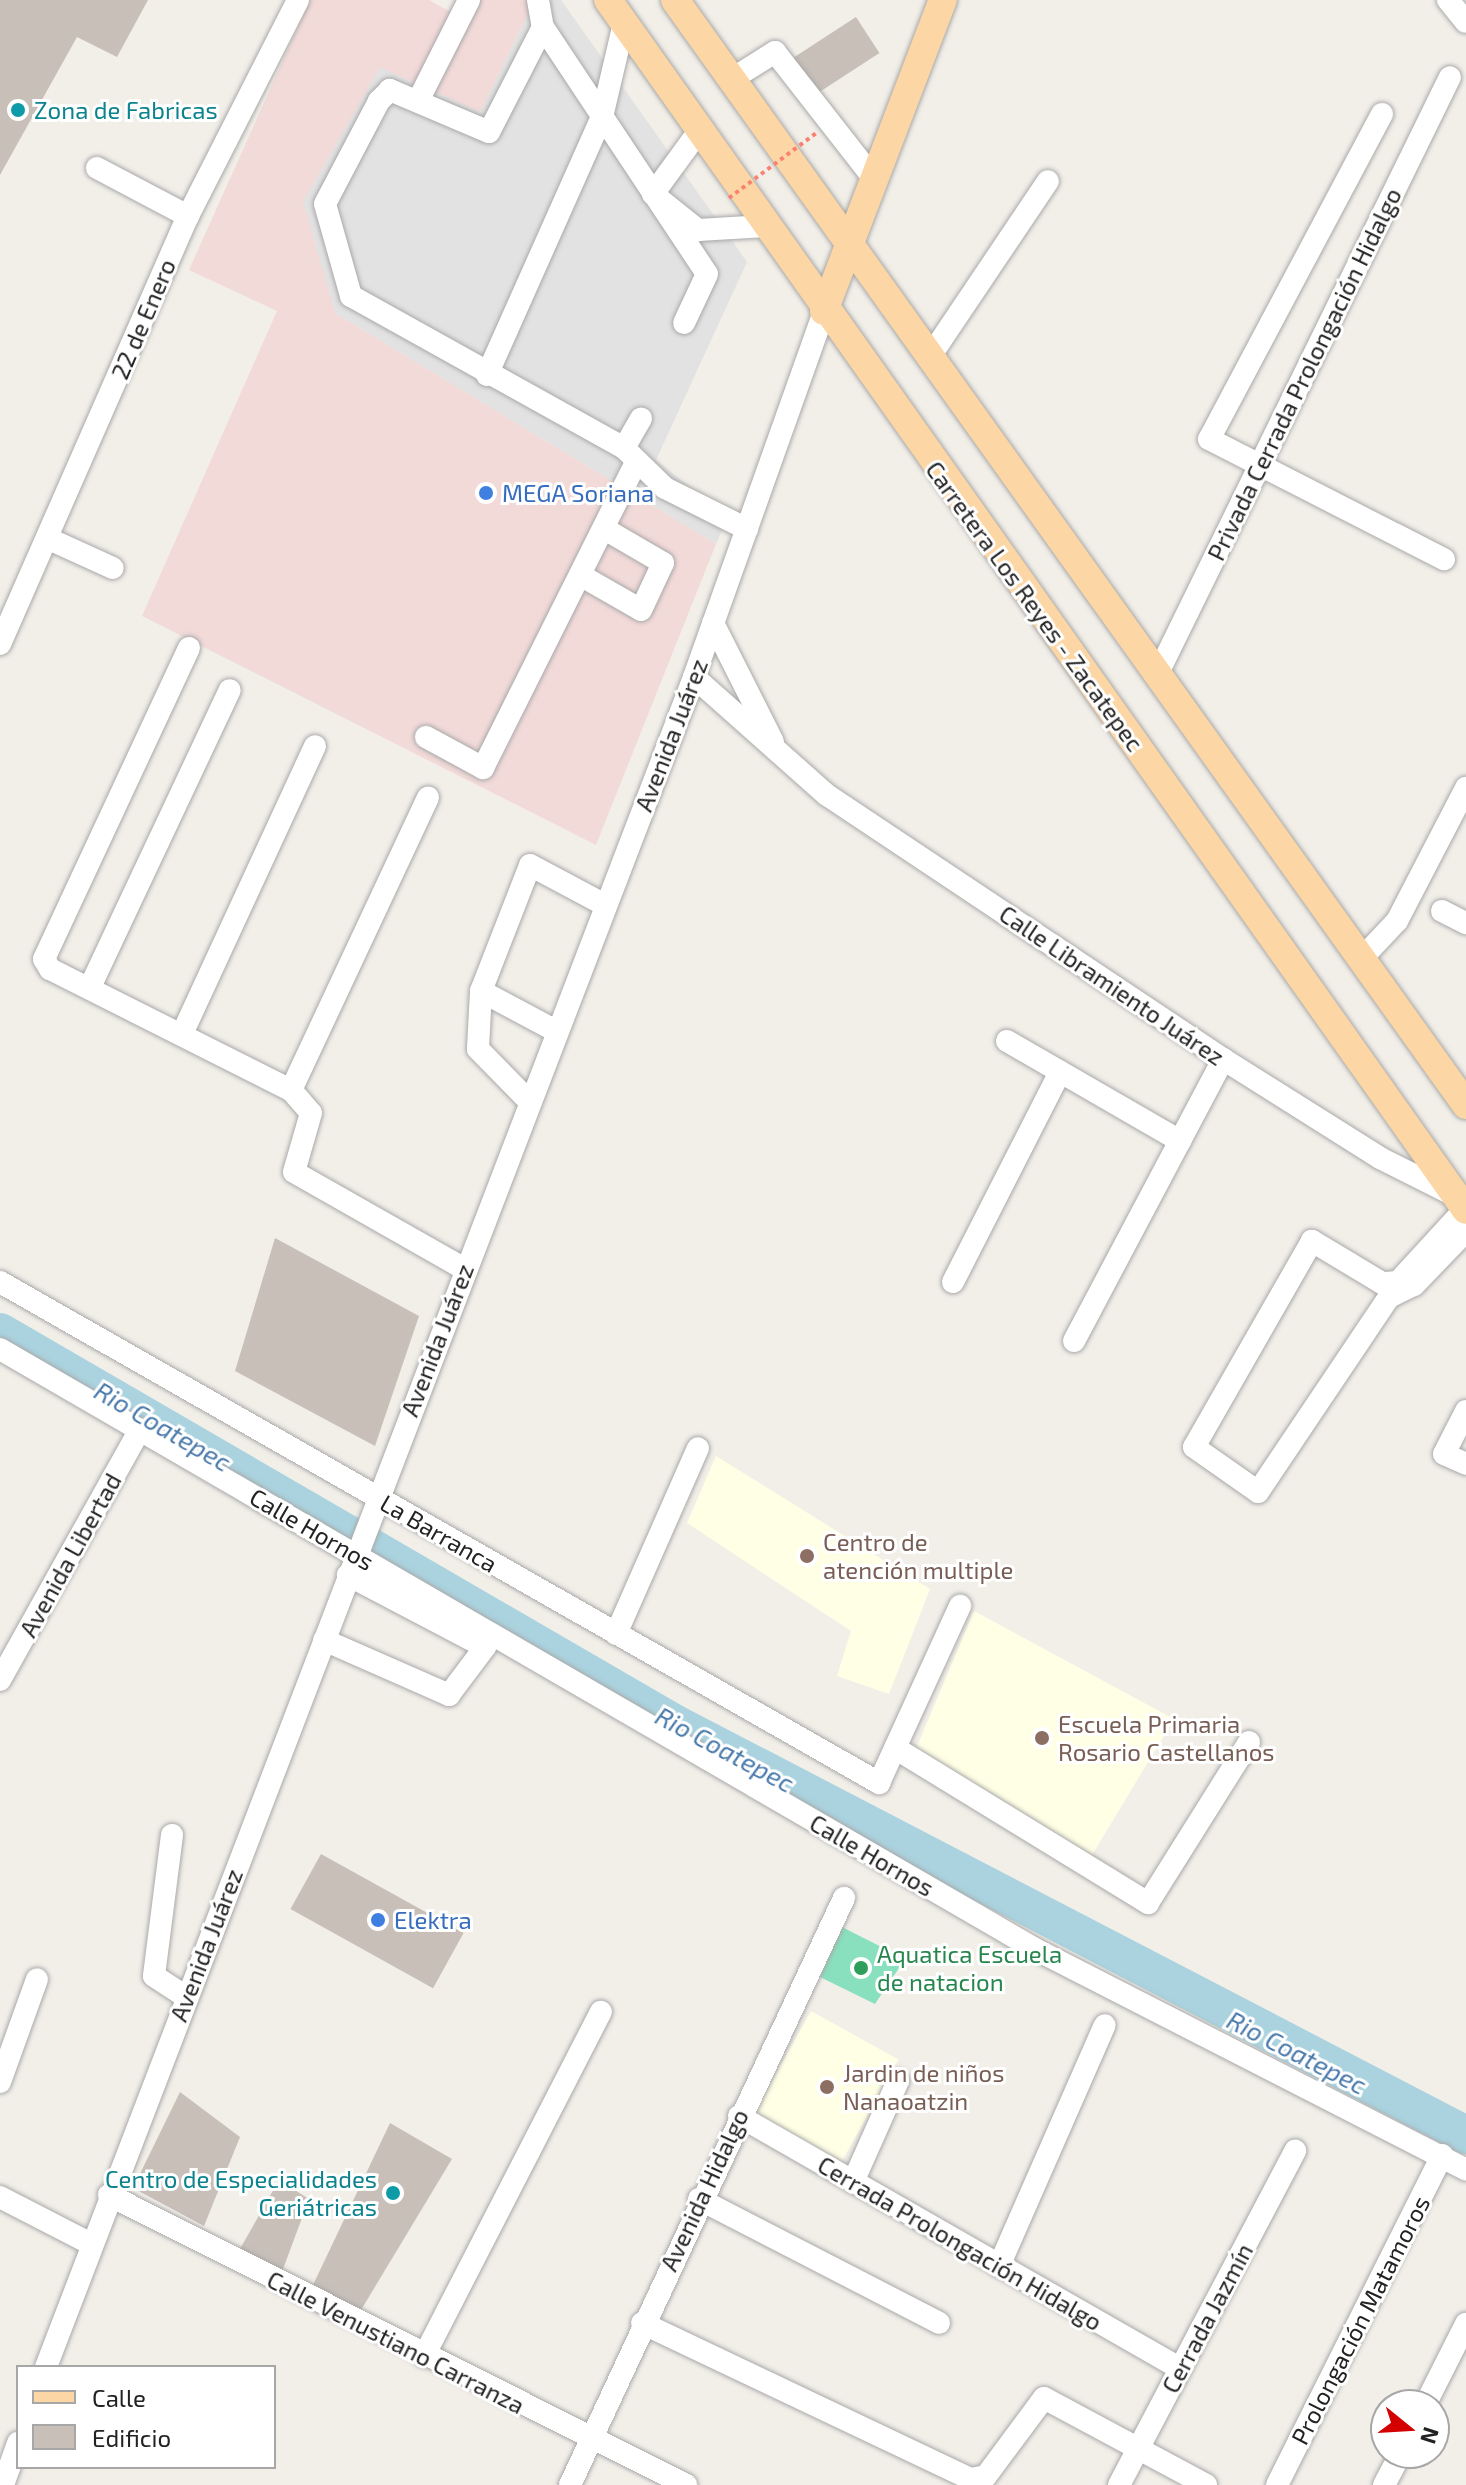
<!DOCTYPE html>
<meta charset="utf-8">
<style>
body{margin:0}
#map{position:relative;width:1466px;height:2485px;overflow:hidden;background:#f2efe9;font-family:"Exo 2",sans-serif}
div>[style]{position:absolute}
.commercial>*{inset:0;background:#f2dad9}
.education>*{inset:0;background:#ffffe5;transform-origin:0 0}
.pitch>*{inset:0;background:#88e0be}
.parking>*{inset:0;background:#e2e2e2}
.river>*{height:38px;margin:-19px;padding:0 19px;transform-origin:19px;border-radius:19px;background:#aad3df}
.building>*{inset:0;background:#c7bfb8;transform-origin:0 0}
.roads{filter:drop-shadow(0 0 2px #a9a9a9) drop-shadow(0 0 2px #a9a9a9)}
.minor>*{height:22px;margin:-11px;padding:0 11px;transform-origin:11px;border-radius:11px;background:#fff}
.major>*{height:28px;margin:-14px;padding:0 14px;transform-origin:14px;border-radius:14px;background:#fcd6a4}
.path-bridge>*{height:4px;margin-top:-2px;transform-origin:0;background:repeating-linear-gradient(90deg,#fa8072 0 4px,transparent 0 8px)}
.dots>*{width:22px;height:22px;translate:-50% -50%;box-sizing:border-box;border:4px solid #fff;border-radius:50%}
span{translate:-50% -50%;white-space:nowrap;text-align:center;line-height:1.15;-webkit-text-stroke:6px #fff;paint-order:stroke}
.culture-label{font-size:24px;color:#0d838f}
.left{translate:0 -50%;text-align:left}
.right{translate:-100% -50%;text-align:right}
.street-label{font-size:24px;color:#222}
.shop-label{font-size:24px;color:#366cbe}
.education-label{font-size:24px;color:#785e54}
.leisure-label{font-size:24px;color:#27864d}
.water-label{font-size:26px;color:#4a7aab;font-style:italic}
.legend{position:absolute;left:16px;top:2365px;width:260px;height:104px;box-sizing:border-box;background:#fff;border:2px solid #a7a7a7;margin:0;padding:10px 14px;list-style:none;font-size:24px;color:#222}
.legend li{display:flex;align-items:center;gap:16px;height:40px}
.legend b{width:40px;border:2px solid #a7a7a7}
.north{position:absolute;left:1370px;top:2389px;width:80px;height:80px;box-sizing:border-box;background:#fff;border:2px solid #a7a7a7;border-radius:50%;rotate:108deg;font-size:22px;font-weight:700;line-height:32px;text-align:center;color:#222}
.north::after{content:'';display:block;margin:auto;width:28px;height:36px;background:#d40000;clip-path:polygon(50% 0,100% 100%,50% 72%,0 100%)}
</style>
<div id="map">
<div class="commercial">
<div style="clip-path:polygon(310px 0,429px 0,451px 12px,457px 0,535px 0,480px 113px,335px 313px,716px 544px,596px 845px,142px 616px,277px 311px,189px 270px)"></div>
</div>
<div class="education">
<div style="clip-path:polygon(716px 1456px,930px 1589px,889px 1694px,837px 1676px,851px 1631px,687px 1523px)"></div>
<div style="clip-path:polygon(974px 1611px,1174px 1719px,1086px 1865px,913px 1756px)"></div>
<div style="left:811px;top:2011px;width:100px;height:119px;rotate:29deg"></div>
</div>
<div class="pitch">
<div style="clip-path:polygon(842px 1927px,905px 1959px,875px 2004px,820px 1977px)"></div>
</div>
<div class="parking">
<div style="clip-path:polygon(535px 0,561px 0,747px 262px,656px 460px,728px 517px,716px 544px,335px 313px,303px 202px,380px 67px,480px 112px)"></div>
</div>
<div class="river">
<div style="left:0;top:1332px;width:779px;rotate:30.12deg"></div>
<div style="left:674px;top:1723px;width:893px;rotate:27.48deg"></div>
</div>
<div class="building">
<div style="clip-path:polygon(0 0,148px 0,117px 57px,77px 37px,0 175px)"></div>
<div style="left:856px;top:17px;width:43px;height:82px;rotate:57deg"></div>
<div style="clip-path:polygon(275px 1238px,419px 1316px,375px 1446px,235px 1371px)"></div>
<div style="left:321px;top:1854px;width:163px;height:63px;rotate:29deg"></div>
<div style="clip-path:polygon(180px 2092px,240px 2137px,204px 2226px,133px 2188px)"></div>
<div style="clip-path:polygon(390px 2123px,452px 2159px,358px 2315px,312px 2287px)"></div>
<div style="clip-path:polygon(279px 2180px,309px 2199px,279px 2280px,236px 2256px)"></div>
</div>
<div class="roads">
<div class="minor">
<div style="left:538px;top:0;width:27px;rotate:80deg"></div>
<div style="left:543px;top:27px;width:118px;rotate:117.2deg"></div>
<div style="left:489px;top:132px;width:108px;rotate:-157deg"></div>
<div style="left:390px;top:90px;width:16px;rotate:135deg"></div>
<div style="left:379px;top:101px;width:116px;rotate:117.7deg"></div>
<div style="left:325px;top:204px;width:96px;rotate:74.2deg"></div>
<div style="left:351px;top:296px;width:312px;rotate:29.1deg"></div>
<div style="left:624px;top:448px;width:57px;rotate:44.3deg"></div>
<div style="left:665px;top:488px;width:92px;rotate:26.6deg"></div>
<div style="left:1448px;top:0;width:28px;rotate:51deg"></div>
<div style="left:543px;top:27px;width:296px;rotate:56.4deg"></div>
<div style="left:707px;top:274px;width:54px;rotate:115.1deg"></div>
<div style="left:732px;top:79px;width:51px;rotate:-32.1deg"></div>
<div style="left:775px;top:52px;width:162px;rotate:52deg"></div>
<div style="left:419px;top:99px;width:111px;rotate:-63.2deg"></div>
<div style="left:1382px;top:114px;width:368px;rotate:118deg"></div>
<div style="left:1209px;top:439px;width:264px;rotate:27.1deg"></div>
<div style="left:699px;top:131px;width:78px;rotate:126.1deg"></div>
<div style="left:653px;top:194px;width:58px;rotate:38.7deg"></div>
<div style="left:698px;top:230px;width:68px;rotate:-3.4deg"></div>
<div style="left:97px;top:168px;width:103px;rotate:27.8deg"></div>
<div style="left:929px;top:358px;width:213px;rotate:-56.1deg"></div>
<div style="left:487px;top:375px;width:282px;rotate:-66deg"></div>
<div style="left:602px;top:117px;width:97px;rotate:-76.8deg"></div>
<div style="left:624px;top:448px;width:34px;rotate:-60deg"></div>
<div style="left:49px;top:539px;width:70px;rotate:24.4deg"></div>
<div style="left:580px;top:575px;width:70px;rotate:29.8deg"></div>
<div style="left:641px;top:610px;width:52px;rotate:-64.9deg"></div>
<div style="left:663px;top:563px;width:69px;rotate:-149.7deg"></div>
<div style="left:713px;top:623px;width:133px;rotate:63.2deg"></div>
<div style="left:0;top:644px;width:467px;rotate:-66.3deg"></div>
<div style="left:188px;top:216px;width:242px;rotate:-63deg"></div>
<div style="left:189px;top:648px;width:343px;rotate:115deg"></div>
<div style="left:44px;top:959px;width:12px;rotate:59deg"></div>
<div style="left:50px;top:969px;width:270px;rotate:26.7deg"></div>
<div style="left:291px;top:1090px;width:30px;rotate:49deg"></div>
<div style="left:311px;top:1113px;width:61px;rotate:106.1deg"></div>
<div style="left:294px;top:1172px;width:194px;rotate:29.6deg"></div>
<div style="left:1159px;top:671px;width:661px;rotate:-63.9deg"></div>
<div style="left:694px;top:677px;width:178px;rotate:41.6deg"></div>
<div style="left:827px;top:795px;width:476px;rotate:33.7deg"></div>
<div style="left:1223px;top:1059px;width:186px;rotate:32.2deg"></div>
<div style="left:1380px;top:1158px;width:85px;rotate:26.6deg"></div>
<div style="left:426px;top:737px;width:65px;rotate:28.5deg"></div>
<div style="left:483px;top:768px;width:343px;rotate:-63.4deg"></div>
<div style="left:1442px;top:911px;width:27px;rotate:27deg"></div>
<div style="left:1364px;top:956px;width:48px;rotate:-46.7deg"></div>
<div style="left:1397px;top:921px;width:150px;rotate:-62.6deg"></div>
<div style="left:90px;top:987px;width:328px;rotate:-64.8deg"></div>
<div style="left:481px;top:991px;width:58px;rotate:93deg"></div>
<div style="left:478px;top:1049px;width:73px;rotate:45.6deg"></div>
<div style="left:556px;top:1031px;width:85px;rotate:-151.9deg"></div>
<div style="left:481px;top:991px;width:135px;rotate:-68.7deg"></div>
<div style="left:530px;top:865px;width:85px;rotate:28.1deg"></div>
<div style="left:182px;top:1034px;width:317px;rotate:-65.2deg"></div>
<div style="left:1007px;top:1041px;width:200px;rotate:30deg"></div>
<div style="left:291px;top:1090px;width:323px;rotate:-64.9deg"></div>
<div style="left:1465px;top:1209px;width:99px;rotate:132.5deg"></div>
<div style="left:1398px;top:1282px;width:16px;rotate:176deg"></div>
<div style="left:1382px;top:1283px;width:82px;rotate:-149deg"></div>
<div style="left:1312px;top:1241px;width:237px;rotate:119.8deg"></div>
<div style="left:1194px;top:1447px;width:78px;rotate:35.1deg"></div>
<div style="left:1258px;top:1492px;width:235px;rotate:-56.1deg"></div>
<div style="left:1389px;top:1297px;width:28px;rotate:-26deg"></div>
<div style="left:1414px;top:1285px;width:75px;rotate:-46.1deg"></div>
<div style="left:0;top:1282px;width:1012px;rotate:29.68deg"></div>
<div style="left:879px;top:1783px;width:195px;rotate:-65.4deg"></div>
<div style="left:953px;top:1282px;width:236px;rotate:-63deg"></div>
<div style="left:1074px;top:1341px;width:319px;rotate:-62.1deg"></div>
<div style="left:0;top:1349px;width:1196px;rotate:30.1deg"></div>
<div style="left:1035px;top:1949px;width:484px;rotate:27.1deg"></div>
<div style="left:1466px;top:1411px;width:48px;rotate:117.1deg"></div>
<div style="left:1444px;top:1454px;width:24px;rotate:24deg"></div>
<div style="left:616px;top:1634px;width:203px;rotate:-66.2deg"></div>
<div style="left:324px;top:1640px;width:137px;rotate:23.7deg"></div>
<div style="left:449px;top:1695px;width:60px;rotate:-53.1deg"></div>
<div style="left:485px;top:1647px;width:155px;rotate:-152.3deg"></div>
<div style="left:0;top:1680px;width:287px;rotate:-60.8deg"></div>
<div style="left:895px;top:1748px;width:297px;rotate:31.5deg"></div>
<div style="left:1148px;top:1903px;width:190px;rotate:-57.9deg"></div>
<div style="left:172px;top:1835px;width:142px;rotate:97.3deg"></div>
<div style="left:154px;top:1976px;width:38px;rotate:33deg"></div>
<div style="left:0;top:2082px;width:109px;rotate:-70.2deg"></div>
<div style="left:739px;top:2116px;width:509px;rotate:29.79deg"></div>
<div style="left:853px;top:2182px;width:111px;rotate:-66deg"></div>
<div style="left:109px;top:2195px;width:646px;rotate:26.68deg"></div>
<div style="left:0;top:2197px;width:102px;rotate:27.3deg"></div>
<div style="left:699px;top:2199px;width:270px;rotate:27.3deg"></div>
<div style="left:999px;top:2266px;width:263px;rotate:-66.3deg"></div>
<div style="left:642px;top:2323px;width:364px;rotate:25.4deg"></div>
<div style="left:971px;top:2479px;width:15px;rotate:-11deg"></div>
<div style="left:986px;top:2476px;width:97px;rotate:-53.4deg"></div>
<div style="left:1044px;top:2398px;width:184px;rotate:28.2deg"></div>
<div style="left:424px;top:2356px;width:387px;rotate:-62.8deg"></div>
<div style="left:46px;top:2367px;width:1810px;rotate:-69.02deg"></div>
<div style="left:694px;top:677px;width:388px;rotate:-70.4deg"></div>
<div style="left:1425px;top:2405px;width:91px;rotate:-63.2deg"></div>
<div style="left:3px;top:2485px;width:45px;rotate:-70.3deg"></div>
<div style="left:570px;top:2485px;width:648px;rotate:-64.98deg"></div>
<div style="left:1119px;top:2485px;width:378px;rotate:-62.2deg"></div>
<div style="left:1277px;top:2485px;width:369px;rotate:-63.4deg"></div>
<div style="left:1384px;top:2485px;width:36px;rotate:-62deg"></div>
</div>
<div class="major">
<div style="left:608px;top:0;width:1483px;rotate:54.66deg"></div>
<div style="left:675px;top:0;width:1359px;rotate:54.4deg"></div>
<div style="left:824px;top:311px;width:333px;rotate:-69.1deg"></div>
</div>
</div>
<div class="path-bridge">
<div style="left:729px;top:198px;width:112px;rotate:-36.7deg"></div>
</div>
<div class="dots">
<div style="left:18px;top:110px;background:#0f9aa8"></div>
<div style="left:486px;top:493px;background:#3f7fe0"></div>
<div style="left:807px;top:1556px;background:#8d6e63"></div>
<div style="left:1042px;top:1738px;background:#8d6e63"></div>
<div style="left:378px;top:1920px;background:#3f7fe0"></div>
<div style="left:861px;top:1968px;background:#2e9e5b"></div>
<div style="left:827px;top:2087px;background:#8d6e63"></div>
<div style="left:393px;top:2193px;background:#0f9aa8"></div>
</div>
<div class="culture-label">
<span class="left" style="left:34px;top:110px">Zona de Fabricas</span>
<span class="right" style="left:377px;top:2193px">Centro de Especialidades<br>Geriátricas</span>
</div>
<div class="street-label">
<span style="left:143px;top:319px;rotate:-67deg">22 de Enero</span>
<span style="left:1304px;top:374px;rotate:-64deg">Privada Cerrada Prolongación Hidalgo</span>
<span style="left:1035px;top:606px;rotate:54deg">Carretera Los Reyes - Zacatepec</span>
<span style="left:671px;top:735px;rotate:-69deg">Avenida Juárez</span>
<span style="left:1112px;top:985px;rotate:34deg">Calle Libramiento Juárez</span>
<span style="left:437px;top:1340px;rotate:-69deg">Avenida Juárez</span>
<span style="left:312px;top:1529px;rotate:30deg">Calle Hornos</span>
<span style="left:439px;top:1533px;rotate:30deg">La Barranca</span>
<span style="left:70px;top:1555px;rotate:-61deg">Avenida Libertad</span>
<span style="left:872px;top:1855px;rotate:30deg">Calle Hornos</span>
<span style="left:206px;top:1945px;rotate:-69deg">Avenida Juárez</span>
<span style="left:704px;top:2190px;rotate:-65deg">Avenida Hidalgo</span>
<span style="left:960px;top:2243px;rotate:30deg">Cerrada Prolongación Hidalgo</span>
<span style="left:1207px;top:2318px;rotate:-62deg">Cerrada Jazmín</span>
<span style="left:1360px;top:2320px;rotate:-63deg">Prolongación Matamoros</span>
<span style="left:396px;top:2342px;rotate:27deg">Calle Venustiano Carranza</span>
</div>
<div class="shop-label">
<span class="left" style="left:502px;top:493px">MEGA Soriana</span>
<span class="left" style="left:394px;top:1920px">Elektra</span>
</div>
<div class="education-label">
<span class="left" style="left:823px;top:1556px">Centro de<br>atención multiple</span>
<span class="left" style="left:1058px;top:1738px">Escuela Primaria<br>Rosario Castellanos</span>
<span class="left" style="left:843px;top:2087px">Jardin de niños<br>Nanaoatzin</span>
</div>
<div class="leisure-label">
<span class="left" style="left:877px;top:1968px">Aquatica Escuela<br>de natacion</span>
</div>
<div class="water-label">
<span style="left:163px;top:1426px;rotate:30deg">Rio Coatepec</span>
<span style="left:725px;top:1749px;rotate:28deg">Rio Coatepec</span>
<span style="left:1297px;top:2052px;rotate:27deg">Rio Coatepec</span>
</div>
<ul class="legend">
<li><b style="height:10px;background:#fcd6a4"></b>Calle</li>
<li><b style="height:22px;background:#c7bfb8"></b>Edificio</li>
</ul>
<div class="north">N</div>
</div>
